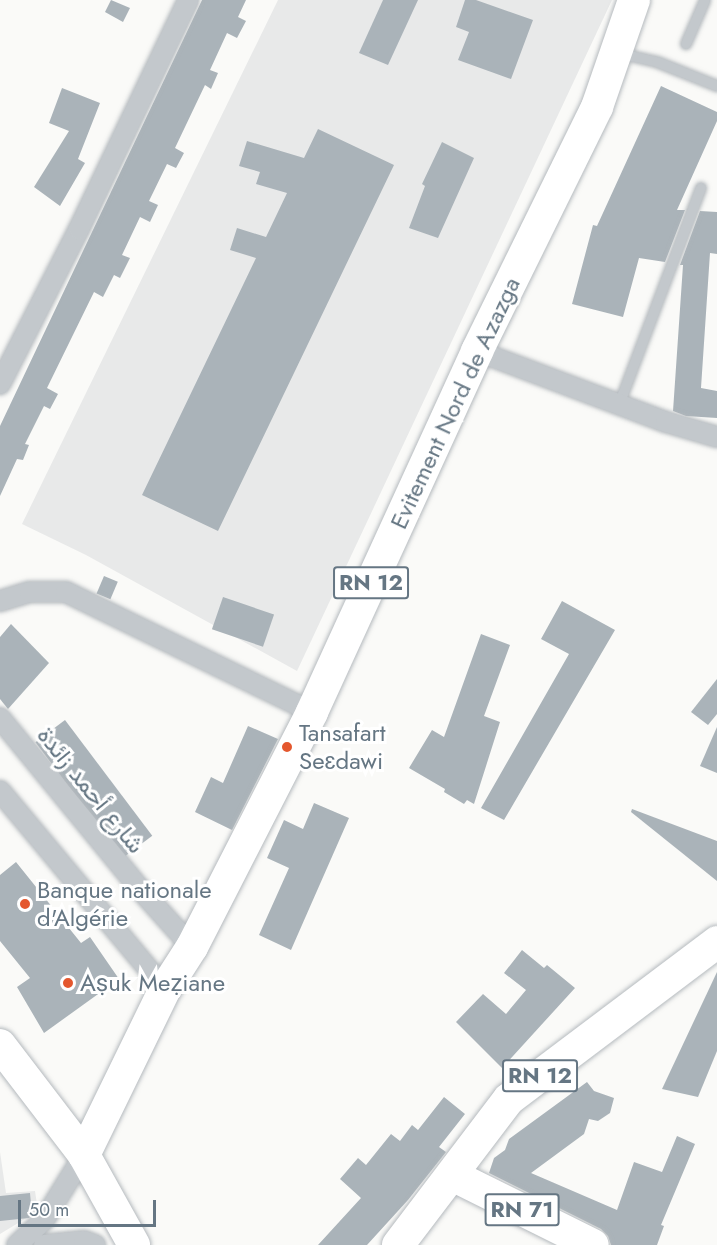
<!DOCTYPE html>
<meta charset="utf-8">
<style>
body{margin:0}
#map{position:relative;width:717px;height:1245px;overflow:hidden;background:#fafaf8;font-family:Jost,Vazirmatn,sans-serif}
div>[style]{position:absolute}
.built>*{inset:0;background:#e8e9e9}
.building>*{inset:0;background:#aab3b9;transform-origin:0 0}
.roads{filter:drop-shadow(0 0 2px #b5babe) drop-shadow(0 0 2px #b5babe)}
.service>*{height:10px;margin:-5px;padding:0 5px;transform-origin:5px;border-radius:5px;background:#c3c8cc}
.minor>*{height:20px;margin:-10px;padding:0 10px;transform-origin:10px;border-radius:10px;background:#c3c8cc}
.primary>*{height:32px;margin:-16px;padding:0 16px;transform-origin:16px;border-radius:16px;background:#fff}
.dots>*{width:16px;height:16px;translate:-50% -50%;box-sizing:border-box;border:3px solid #fff;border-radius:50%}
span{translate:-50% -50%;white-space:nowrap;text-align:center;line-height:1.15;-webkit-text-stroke:6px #fff;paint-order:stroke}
.shield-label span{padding:2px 4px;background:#fff;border:2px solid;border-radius:4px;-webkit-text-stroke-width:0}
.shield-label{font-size:22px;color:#657683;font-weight:700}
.street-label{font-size:24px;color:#657683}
.poi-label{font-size:24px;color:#657683}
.left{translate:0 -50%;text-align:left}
.scale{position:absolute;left:18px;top:1200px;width:138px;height:27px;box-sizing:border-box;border:3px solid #657683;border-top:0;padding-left:8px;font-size:18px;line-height:21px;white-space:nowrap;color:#657683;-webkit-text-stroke:4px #fff;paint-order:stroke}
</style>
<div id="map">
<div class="built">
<div style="clip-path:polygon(278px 0,612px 0,297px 671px,86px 555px,22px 524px)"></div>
<div style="clip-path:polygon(0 1152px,6px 1193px,35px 1191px,38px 1211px,0 1234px)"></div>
</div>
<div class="building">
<div style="clip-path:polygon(111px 0,130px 8px,123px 22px,105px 12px)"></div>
<div style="clip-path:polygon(202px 0,246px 0,238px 17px,246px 21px,237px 38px,227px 33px,210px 70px,218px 73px,211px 89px,205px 85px,175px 148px,184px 153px,176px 168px,167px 164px,149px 201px,158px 205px,150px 222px,140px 217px,122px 255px,130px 258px,120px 278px,114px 275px,103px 297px,94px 292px,47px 388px,58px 394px,50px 409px,44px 406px,25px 444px,29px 445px,23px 460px,17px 459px,0 496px,0 426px)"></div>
<div style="clip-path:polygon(383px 0,418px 0,388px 65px,359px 53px)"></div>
<div style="clip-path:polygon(465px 0,476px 0,533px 20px,511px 79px,458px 60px,469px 32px,456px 27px)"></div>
<div style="clip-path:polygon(661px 86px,717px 112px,717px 121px,677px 210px,685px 210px,665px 262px,639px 258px,623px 317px,572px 304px,593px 225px,597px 226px)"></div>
<div style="clip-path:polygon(62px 88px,100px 103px,78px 159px,85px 163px,60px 206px,34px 187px,69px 131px,49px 123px)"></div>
<div style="clip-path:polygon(318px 129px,394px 165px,218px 531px,142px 495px,256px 258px,230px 250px,237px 228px,266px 237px,287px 193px,256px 184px,260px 172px,239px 166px,247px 141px,304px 158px)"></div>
<div style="clip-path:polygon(442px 142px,474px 158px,438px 238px,409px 228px,425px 186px,422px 184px)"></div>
<div style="clip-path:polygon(700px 211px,717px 212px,717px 254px,710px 253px,701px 388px,717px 391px,717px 418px,686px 416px,673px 411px,683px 265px,680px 265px)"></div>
<div style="left:104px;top:576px;width:15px;height:19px;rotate:23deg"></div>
<div style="left:223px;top:597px;width:54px;height:34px;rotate:19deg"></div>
<div style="clip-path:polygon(562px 601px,615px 630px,504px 820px,481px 808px,569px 654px,541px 639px)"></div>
<div style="clip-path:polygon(11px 624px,49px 663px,8px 709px,0 699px,0 637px)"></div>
<div style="clip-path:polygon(481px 634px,510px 645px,484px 716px,500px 722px,474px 804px,467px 800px,464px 804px,444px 792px,445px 789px,409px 768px,432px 730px,444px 737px)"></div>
<div style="clip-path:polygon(717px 679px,717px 714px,708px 725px,691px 712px)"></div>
<div style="left:65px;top:720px;width:145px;height:37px;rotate:53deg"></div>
<div style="clip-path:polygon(248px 726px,278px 739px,232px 830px,195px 812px,211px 777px,223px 783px)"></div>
<div style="clip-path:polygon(717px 727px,717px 773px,700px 766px)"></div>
<div style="clip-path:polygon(314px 803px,349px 818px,291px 950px,259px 935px,289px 868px,267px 858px,284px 820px,303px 829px)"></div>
<div style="clip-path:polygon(632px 809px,717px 841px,717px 881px,631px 812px)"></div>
<div style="clip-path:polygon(16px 862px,81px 943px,90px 937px,119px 979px,44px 1033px,17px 987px,30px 978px,0 941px,0 875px)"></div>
<div style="clip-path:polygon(522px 950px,544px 968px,547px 965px,575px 988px,502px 1068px,456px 1022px,483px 994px,506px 1014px,526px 990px,504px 973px)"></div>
<div style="clip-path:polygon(717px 972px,717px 1051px,698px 1097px,662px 1089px)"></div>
<div style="clip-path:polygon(587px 1082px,594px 1091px,614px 1098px,610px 1113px,598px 1121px,589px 1119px,584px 1134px,531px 1173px,617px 1210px,634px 1162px,662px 1172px,677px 1136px,695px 1144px,661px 1225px,664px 1226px,657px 1245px,611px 1245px,608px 1236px,601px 1229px,489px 1173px,494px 1158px,505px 1150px,509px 1139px)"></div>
<div style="clip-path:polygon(444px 1097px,465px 1114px,439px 1147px,446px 1152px,408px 1200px,367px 1245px,318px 1245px,361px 1198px,340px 1179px,358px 1158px,366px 1165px,391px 1134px,400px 1141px,412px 1125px,418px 1130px)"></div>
<div style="clip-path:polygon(30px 1193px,32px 1215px,29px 1218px,0 1221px,0 1196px)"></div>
</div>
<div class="roads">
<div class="service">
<div style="left:686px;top:44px;width:48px;rotate:-66.6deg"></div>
<div style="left:618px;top:53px;width:40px;rotate:13deg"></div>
<div style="left:657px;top:62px;width:65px;rotate:21.8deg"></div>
<div style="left:619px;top:405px;width:232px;rotate:-69.3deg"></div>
</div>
<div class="minor">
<div style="left:477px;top:351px;width:202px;rotate:20.6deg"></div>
<div style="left:666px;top:422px;width:53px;rotate:16.4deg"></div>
<div style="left:0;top:384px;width:174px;rotate:-63deg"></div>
<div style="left:79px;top:229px;width:254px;rotate:-64.5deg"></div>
<div style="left:0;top:601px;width:31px;rotate:-17deg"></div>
<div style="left:30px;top:592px;width:36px"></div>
<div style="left:66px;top:592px;width:274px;rotate:26deg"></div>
<div style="left:0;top:718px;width:220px;rotate:50.7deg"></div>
<div style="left:139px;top:888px;width:79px;rotate:48.1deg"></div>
<div style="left:0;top:791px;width:258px;rotate:50.2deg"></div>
<div style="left:17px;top:1245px;width:37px;rotate:-43deg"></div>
<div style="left:44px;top:1220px;width:76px;rotate:-58.4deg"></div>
<div style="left:44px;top:1245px;width:40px;rotate:-5.7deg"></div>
<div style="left:84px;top:1241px;width:12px;rotate:20deg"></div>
</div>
<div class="primary">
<div style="left:0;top:1045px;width:138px;rotate:52.6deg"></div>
<div style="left:84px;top:1155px;width:103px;rotate:60.9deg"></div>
<div style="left:84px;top:1155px;width:185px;rotate:-64deg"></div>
<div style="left:165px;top:989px;width:50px;rotate:-57.3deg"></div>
<div style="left:192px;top:947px;width:264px;rotate:-62.9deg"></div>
<div style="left:312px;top:712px;width:397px;rotate:-65.4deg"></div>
<div style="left:477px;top:351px;width:272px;rotate:-63.8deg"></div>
<div style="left:597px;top:107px;width:113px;rotate:-70.9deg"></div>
<div style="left:452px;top:1175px;width:157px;rotate:26.4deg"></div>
<div style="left:398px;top:1245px;width:183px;rotate:-52.8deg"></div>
<div style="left:509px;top:1099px;width:261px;rotate:-37deg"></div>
</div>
</div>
<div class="dots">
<div style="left:287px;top:747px;background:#e4572e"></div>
<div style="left:25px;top:904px;background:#e4572e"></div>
<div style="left:68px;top:983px;background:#e4572e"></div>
</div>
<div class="shield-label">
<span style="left:371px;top:583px">RN 12</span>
<span style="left:540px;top:1076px">RN 12</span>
<span style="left:522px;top:1210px">RN 71</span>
</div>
<div class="street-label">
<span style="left:455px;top:403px;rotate:-65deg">Evitement Nord de Azazga</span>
<span style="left:91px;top:790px;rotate:51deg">شارع أحمد زائدة</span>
</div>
<div class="poi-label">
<span class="left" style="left:299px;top:747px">Tansafart<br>Seɛdawi</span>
<span class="left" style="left:37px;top:904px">Banque nationale<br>d'Algérie</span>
<span class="left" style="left:80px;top:983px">Aṣuk Meẓiane</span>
</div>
<div class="scale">50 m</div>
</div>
